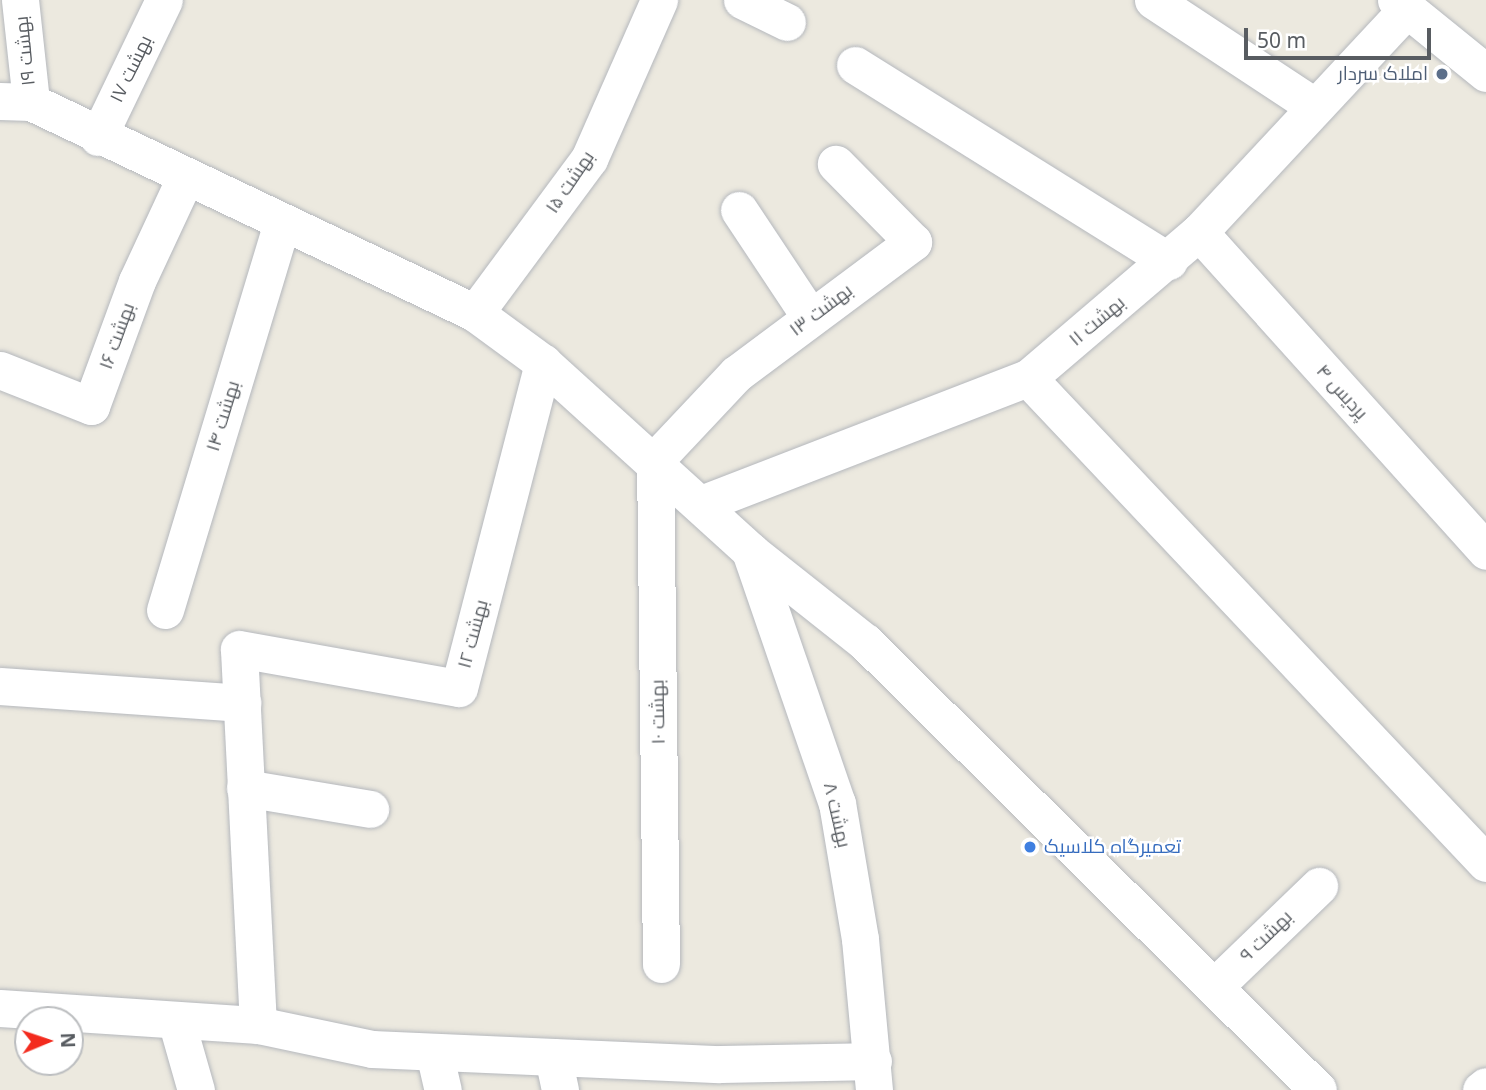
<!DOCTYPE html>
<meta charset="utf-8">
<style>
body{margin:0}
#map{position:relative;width:1486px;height:1090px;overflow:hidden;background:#ece9df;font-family:"Noto Sans",Cairo,sans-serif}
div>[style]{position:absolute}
.roads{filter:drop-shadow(0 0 2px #b5b8bd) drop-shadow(0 0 2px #b5b8bd)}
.minor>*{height:37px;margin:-18.5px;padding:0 18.5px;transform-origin:18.5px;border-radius:18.5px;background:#fff}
.dots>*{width:19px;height:19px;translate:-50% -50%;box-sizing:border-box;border:4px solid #fff;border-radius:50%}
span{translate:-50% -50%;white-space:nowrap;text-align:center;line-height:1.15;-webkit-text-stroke:5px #fff;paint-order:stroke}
.street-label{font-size:19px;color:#585c61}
.service-label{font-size:19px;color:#4e5e75}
.right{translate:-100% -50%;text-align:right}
.shop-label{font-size:19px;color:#366cbe}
.left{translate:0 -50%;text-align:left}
.north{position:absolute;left:14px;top:1006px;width:70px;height:70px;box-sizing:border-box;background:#fff;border:2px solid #bcbec0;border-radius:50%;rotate:88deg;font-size:19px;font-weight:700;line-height:28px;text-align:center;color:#585c61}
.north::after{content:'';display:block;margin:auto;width:24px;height:32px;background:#f32b1e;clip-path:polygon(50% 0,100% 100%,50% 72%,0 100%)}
.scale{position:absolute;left:1244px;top:28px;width:187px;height:32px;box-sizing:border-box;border:4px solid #585c61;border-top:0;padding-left:9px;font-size:21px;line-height:24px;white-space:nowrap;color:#585c61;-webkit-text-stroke:5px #fff;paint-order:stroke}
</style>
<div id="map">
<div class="roads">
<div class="minor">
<div style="left:20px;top:0;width:103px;rotate:83.8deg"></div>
<div style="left:742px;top:0;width:50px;rotate:26.1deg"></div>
<div style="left:1153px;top:0;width:194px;rotate:33.4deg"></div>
<div style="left:1396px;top:0;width:116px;rotate:39deg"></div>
<div style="left:855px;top:65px;width:370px;rotate:32deg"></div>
<div style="left:0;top:101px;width:31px;rotate:2deg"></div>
<div style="left:31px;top:102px;width:492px;rotate:25.4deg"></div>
<div style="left:475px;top:313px;width:84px;rotate:36.3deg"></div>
<div style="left:543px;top:363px;width:280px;rotate:42.2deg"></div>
<div style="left:750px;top:551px;width:147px;rotate:38.4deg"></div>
<div style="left:865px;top:642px;width:637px;rotate:44.68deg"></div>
<div style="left:98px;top:137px;width:152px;rotate:-64.3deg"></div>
<div style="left:739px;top:210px;width:128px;rotate:56.4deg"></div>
<div style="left:1199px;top:232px;width:429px;rotate:48deg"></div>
<div style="left:475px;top:313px;width:192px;rotate:-53.5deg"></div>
<div style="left:589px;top:159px;width:174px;rotate:-66.2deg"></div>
<div style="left:0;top:370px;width:98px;rotate:21.6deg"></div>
<div style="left:91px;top:406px;width:133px;rotate:-69.8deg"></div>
<div style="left:137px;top:281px;width:114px;rotate:-65deg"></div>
<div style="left:1028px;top:378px;width:667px;rotate:46.64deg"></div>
<div style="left:701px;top:504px;width:350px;rotate:-21.1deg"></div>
<div style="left:1028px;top:378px;width:225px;rotate:-40.5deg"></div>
<div style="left:1199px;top:232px;width:304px;rotate:-47deg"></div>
<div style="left:750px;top:551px;width:267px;rotate:71deg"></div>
<div style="left:837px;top:803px;width:138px;rotate:80.4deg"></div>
<div style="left:860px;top:939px;width:152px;rotate:84.7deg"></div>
<div style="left:165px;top:610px;width:404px;rotate:-73.2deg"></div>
<div style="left:0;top:686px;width:243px;rotate:4deg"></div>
<div style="left:245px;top:788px;width:127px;rotate:9.5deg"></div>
<div style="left:661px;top:964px;width:504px;rotate:-90.68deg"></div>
<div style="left:655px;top:460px;width:118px;rotate:-46.7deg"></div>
<div style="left:736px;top:374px;width:221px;rotate:-36.7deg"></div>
<div style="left:913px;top:242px;width:110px;rotate:-134.6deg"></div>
<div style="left:1214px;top:987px;width:146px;rotate:-43.9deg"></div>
<div style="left:0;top:1008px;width:259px;rotate:3.8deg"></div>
<div style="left:258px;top:1025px;width:116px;rotate:11.9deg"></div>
<div style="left:372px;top:1049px;width:348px;rotate:2.5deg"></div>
<div style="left:720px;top:1064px;width:153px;rotate:-1.1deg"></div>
<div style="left:176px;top:1020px;width:73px;rotate:74.1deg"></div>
<div style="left:258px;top:1025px;width:376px;rotate:-92.9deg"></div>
<div style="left:239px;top:649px;width:223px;rotate:10.1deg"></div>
<div style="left:459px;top:688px;width:336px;rotate:-75.5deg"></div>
<div style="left:434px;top:1052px;width:39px;rotate:77deg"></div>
<div style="left:553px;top:1057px;width:34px;rotate:78deg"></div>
<div style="left:1481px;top:1090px;width:6px;rotate:-39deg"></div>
</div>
</div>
<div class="dots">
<div style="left:1442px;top:74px;background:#5c6f8a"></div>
<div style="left:1030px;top:847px;background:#3f7fe0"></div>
</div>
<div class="street-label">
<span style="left:25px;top:51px;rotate:-96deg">بهشت ۱۹</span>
<span style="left:131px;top:69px;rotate:-64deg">بهشت ۱۷</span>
<span style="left:570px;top:182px;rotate:-56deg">بهشت ۱۵</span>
<span style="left:821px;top:310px;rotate:-37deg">بهشت ۱۳</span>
<span style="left:1097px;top:321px;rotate:-40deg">بهشت ۱۱</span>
<span style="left:117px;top:336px;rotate:-70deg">بهشت ۱۶</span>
<span style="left:1342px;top:392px;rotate:48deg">پردیس ۴</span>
<span style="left:223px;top:416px;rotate:-73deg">بهشت ۱۴</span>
<span style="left:473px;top:634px;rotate:-75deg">بهشت ۱۲</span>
<span style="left:658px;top:712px;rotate:-91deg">بهشت ۱۰</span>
<span style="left:837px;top:815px;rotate:77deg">بهشت ۸</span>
<span style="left:1266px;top:936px;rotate:-44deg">بهشت ۹</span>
</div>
<div class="service-label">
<span class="right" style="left:1428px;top:74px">املاک سردار</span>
</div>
<div class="shop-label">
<span class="left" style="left:1044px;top:847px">تعمیرگاه کلاسیک</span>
</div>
<div class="north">N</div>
<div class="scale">50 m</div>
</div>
